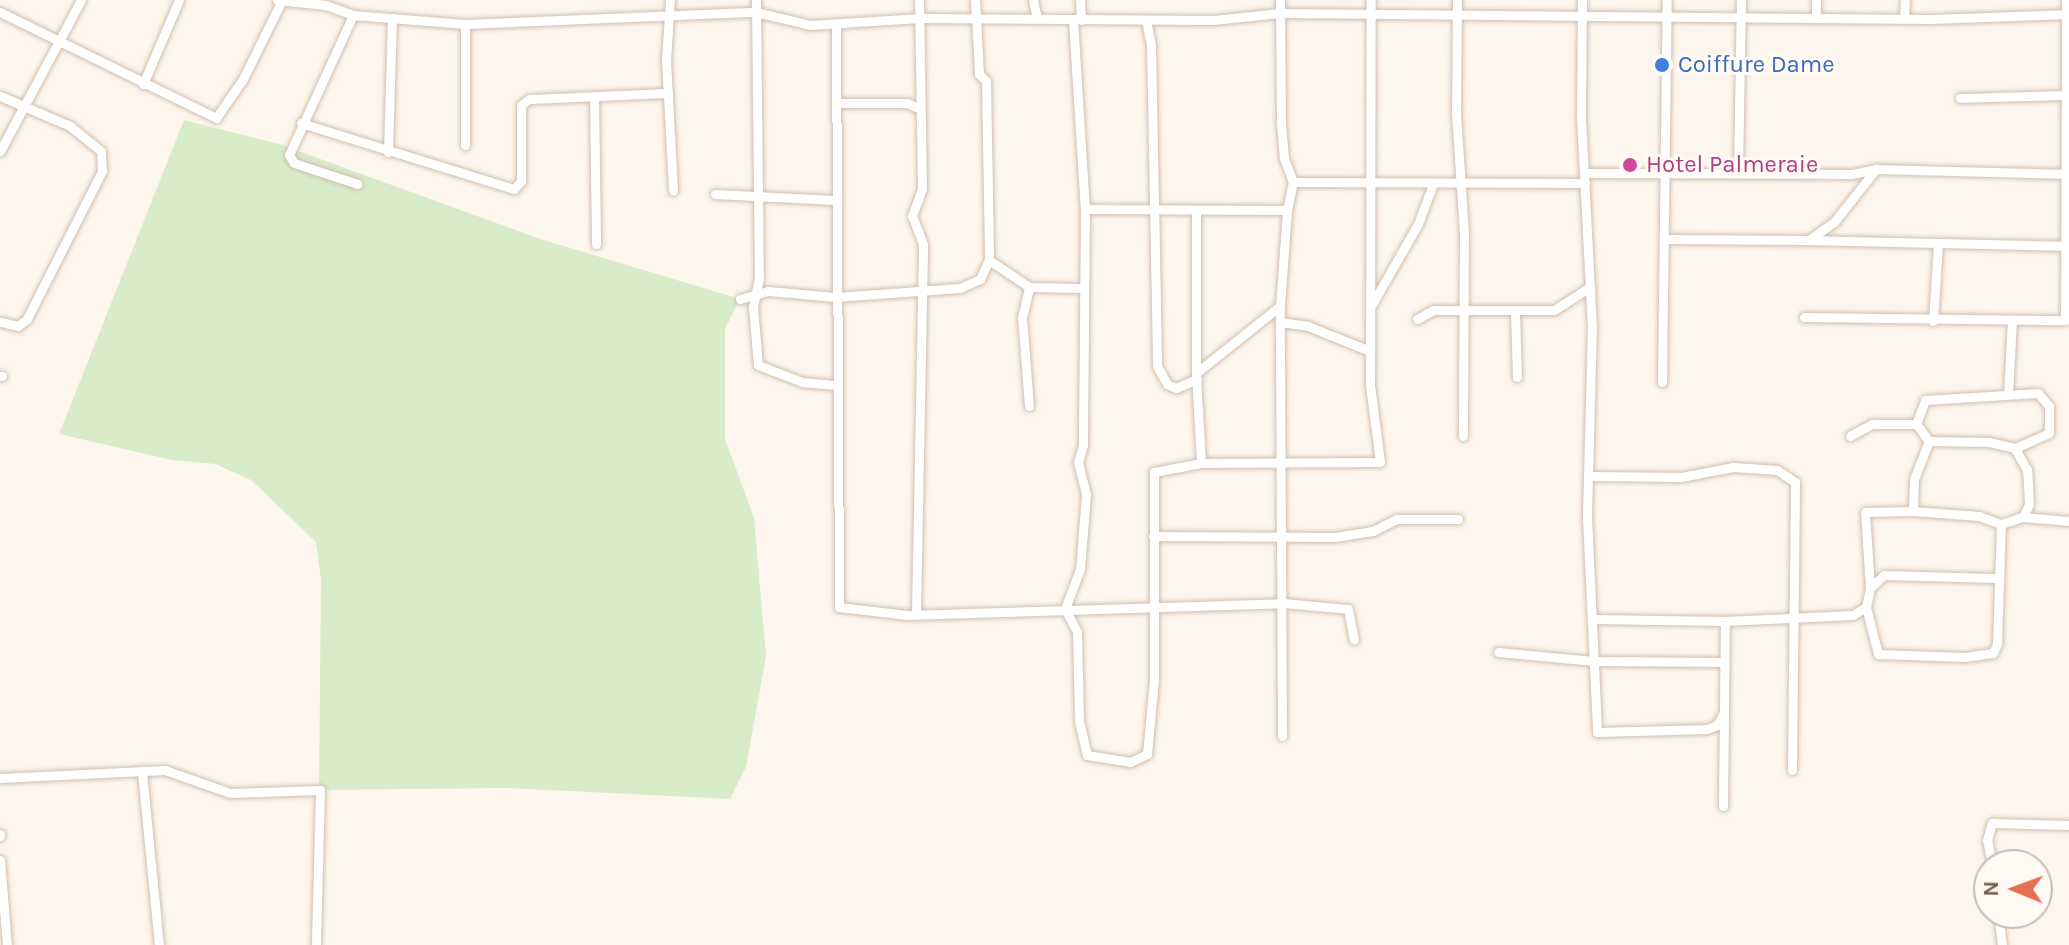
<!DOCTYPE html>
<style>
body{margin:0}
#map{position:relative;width:2069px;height:945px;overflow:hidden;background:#fdf6ec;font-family:Karla,sans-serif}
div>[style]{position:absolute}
.green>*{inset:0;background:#d8ecc9}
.roads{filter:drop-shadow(0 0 2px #d1beb0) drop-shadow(0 0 2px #d1beb0)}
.minor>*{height:9px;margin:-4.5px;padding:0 4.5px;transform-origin:4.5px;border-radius:4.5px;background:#fff}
.dots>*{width:22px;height:22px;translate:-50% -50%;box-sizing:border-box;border:4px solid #fffaf3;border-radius:50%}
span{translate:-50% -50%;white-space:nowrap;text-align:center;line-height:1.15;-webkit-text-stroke:6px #fffaf3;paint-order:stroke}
.shop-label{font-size:24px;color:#366cbe}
.left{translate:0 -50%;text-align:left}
.hotel-label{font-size:24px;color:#b23c85}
.north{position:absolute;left:1973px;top:849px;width:80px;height:80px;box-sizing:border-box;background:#fffaf3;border:2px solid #cabbb1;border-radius:50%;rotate:271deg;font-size:22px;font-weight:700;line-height:32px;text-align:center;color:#7a5c4d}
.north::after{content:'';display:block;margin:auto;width:28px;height:36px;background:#e76f51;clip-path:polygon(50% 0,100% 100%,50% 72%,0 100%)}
</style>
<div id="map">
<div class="green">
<div style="clip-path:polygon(184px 120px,279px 144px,540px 239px,740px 299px,725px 329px,725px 439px,754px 518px,766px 656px,746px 767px,730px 799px,506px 788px,319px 790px,321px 579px,316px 542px,251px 480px,215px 464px,172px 460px,59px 434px)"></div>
</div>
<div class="roads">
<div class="minor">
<div style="left:277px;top:0;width:49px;rotate:5.8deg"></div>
<div style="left:326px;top:5px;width:29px;rotate:20deg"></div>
<div style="left:353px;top:15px;width:112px;rotate:4.6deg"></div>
<div style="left:465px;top:24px;width:291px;rotate:-2.4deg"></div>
<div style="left:756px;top:12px;width:56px;rotate:13.5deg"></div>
<div style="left:810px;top:25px;width:110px;rotate:-3.6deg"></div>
<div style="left:920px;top:18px;width:293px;rotate:0.4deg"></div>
<div style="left:1213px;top:20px;width:67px;rotate:-6deg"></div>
<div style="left:1280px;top:13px;width:650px;rotate:0.53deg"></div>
<div style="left:1930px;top:19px;width:139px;rotate:-2.1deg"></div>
<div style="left:670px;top:0;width:60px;rotate:93.8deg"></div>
<div style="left:666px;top:60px;width:131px;rotate:86.9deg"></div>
<div style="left:756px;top:0;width:278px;rotate:89.4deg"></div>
<div style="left:759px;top:278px;width:30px;rotate:102deg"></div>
<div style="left:753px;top:307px;width:58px;rotate:85.1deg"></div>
<div style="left:758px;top:365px;width:47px;rotate:21.1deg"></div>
<div style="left:802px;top:382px;width:34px;rotate:5deg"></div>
<div style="left:975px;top:0;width:74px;rotate:86.9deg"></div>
<div style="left:979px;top:74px;width:10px;rotate:45deg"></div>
<div style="left:986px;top:81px;width:179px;rotate:89deg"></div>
<div style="left:1033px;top:0;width:19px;rotate:78deg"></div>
<div style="left:1080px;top:0;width:20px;rotate:87deg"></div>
<div style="left:1457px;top:0;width:113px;rotate:90.5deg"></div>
<div style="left:1456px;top:113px;width:120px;rotate:86.2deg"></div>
<div style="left:1464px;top:233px;width:203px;rotate:90.3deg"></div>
<div style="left:1582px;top:0;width:118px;rotate:90.5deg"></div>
<div style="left:1581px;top:118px;width:207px;rotate:87deg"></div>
<div style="left:1592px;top:325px;width:192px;rotate:91.5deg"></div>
<div style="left:1587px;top:517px;width:215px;rotate:87.3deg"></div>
<div style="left:1597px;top:732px;width:110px;rotate:-1.6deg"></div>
<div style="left:1707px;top:729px;width:11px;rotate:-22deg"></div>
<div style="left:1717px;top:725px;width:13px;rotate:-61deg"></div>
<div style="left:0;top:12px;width:241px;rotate:26.1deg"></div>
<div style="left:216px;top:118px;width:47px;rotate:-55.3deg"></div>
<div style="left:243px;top:79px;width:88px;rotate:-63.7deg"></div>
<div style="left:353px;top:15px;width:154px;rotate:114.6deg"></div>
<div style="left:289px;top:155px;width:9px;rotate:58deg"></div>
<div style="left:294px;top:163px;width:67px;rotate:18.2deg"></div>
<div style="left:1816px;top:15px;width:15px;rotate:-90deg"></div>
<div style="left:1904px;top:18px;width:18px;rotate:-87deg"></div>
<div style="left:1073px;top:20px;width:189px;rotate:86.4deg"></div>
<div style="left:1085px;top:209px;width:236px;rotate:90.5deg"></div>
<div style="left:1083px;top:445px;width:18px;rotate:106deg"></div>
<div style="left:1078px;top:462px;width:34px;rotate:76deg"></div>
<div style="left:1086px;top:495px;width:74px;rotate:94.6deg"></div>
<div style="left:1080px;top:569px;width:43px;rotate:110.6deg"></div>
<div style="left:1065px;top:609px;width:26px;rotate:62deg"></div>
<div style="left:1077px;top:632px;width:89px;rotate:88.7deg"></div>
<div style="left:1079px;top:721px;width:35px;rotate:77deg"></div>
<div style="left:1087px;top:755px;width:44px;rotate:9.2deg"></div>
<div style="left:1130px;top:762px;width:19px;rotate:-25deg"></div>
<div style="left:1147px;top:754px;width:74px;rotate:-84.6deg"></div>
<div style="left:1154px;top:680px;width:208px;rotate:-90deg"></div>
<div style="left:1154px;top:472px;width:48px;rotate:-10.8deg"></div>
<div style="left:1201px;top:463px;width:179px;rotate:-0.3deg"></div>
<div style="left:1380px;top:462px;width:78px;rotate:-97.4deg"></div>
<div style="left:1370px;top:385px;width:385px;rotate:-89.9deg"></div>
<div style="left:1146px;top:21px;width:25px;rotate:78deg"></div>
<div style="left:1151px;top:45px;width:321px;rotate:88.9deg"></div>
<div style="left:1157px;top:366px;width:21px;rotate:61deg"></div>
<div style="left:1167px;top:384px;width:10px;rotate:24deg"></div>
<div style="left:1176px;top:388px;width:23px;rotate:-23deg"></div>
<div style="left:465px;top:24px;width:121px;rotate:90deg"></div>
<div style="left:836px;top:25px;width:582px;rotate:89.7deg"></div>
<div style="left:839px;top:607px;width:69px;rotate:6.6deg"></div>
<div style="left:908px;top:615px;width:375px;rotate:-1.8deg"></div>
<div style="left:1283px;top:603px;width:65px;rotate:5.3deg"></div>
<div style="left:1348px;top:609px;width:31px;rotate:79deg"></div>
<div style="left:143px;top:84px;width:91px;rotate:-66.8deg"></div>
<div style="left:0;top:96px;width:76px;rotate:23.2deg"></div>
<div style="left:70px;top:126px;width:40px;rotate:39deg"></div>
<div style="left:101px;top:151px;width:20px;rotate:87deg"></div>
<div style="left:102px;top:171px;width:166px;rotate:116.9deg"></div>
<div style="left:27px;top:319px;width:11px;rotate:142deg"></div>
<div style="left:18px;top:326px;width:18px;rotate:-167deg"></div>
<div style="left:594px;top:97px;width:147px;rotate:89.2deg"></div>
<div style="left:1960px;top:98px;width:108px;rotate:-1.6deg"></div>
<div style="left:836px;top:103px;width:71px"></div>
<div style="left:907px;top:103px;width:12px;rotate:24deg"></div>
<div style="left:301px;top:123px;width:223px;rotate:17.2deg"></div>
<div style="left:514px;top:189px;width:11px;rotate:-49deg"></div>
<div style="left:521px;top:181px;width:76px;rotate:-90deg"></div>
<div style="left:521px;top:105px;width:10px;rotate:-37deg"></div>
<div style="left:529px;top:99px;width:139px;rotate:-2.5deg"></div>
<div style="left:0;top:151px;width:171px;rotate:-61.8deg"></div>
<div style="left:388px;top:152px;width:134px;rotate:-88.3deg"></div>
<div style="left:1738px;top:170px;width:170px;rotate:-89deg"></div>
<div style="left:1585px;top:173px;width:267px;rotate:0.2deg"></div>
<div style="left:1852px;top:174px;width:25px;rotate:-12deg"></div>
<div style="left:1876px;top:169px;width:193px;rotate:1.5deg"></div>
<div style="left:1293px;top:182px;width:292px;rotate:0.2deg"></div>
<div style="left:715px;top:194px;width:120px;rotate:2.9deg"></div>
<div style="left:1085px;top:209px;width:202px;rotate:0.3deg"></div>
<div style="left:1287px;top:210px;width:29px;rotate:-78deg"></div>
<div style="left:1293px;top:182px;width:26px;rotate:-111deg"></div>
<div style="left:1284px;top:158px;width:37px;rotate:-95deg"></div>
<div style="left:1281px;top:121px;width:121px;rotate:-90.5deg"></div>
<div style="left:1196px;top:213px;width:160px;rotate:90deg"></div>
<div style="left:1196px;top:373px;width:107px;rotate:-38.6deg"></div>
<div style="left:1664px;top:239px;width:145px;rotate:0.4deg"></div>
<div style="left:1809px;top:240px;width:31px;rotate:-36deg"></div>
<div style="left:1834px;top:222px;width:68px;rotate:-51.6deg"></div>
<div style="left:1809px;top:240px;width:260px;rotate:1.3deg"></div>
<div style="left:740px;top:299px;width:29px;rotate:-16deg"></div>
<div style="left:768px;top:291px;width:68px;rotate:5deg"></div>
<div style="left:836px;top:297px;width:124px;rotate:-4.2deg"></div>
<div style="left:960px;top:288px;width:22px;rotate:-24deg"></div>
<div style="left:980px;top:279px;width:21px;rotate:-65deg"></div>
<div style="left:989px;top:260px;width:48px;rotate:34deg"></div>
<div style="left:1029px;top:287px;width:53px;rotate:1.1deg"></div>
<div style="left:1371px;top:306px;width:95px;rotate:-60.2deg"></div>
<div style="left:1418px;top:224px;width:43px;rotate:-69.4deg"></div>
<div style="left:1515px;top:313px;width:64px;rotate:88.2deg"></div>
<div style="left:1804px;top:317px;width:261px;rotate:0.7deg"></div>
<div style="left:2065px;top:320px;width:320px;rotate:-89.8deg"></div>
<div style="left:1417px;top:319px;width:18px;rotate:-29deg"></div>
<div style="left:1433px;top:310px;width:121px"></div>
<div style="left:1554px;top:310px;width:43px;rotate:-32.6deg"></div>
<div style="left:1933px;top:321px;width:77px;rotate:-86.3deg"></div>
<div style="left:1280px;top:322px;width:28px;rotate:8deg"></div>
<div style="left:1308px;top:326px;width:67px;rotate:22deg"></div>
<div style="left:1196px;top:375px;width:88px;rotate:86.7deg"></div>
<div style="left:0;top:376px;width:2px"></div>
<div style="left:1662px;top:382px;width:382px;rotate:-89.3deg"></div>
<div style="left:2038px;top:393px;width:17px;rotate:50deg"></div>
<div style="left:2049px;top:406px;width:27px;rotate:90deg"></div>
<div style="left:2049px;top:433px;width:37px;rotate:156deg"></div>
<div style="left:2015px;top:448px;width:28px;rotate:-167deg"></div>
<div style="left:1988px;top:442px;width:59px;rotate:-179deg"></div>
<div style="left:1929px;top:441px;width:21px;rotate:-127deg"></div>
<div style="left:1916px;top:424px;width:26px;rotate:-69deg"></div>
<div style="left:1925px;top:400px;width:113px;rotate:-3.5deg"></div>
<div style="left:2008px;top:394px;width:73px;rotate:-86.9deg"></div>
<div style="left:1029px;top:406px;width:88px;rotate:-94.5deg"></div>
<div style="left:1022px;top:318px;width:32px;rotate:-77deg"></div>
<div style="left:1850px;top:436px;width:25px;rotate:-29deg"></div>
<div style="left:1872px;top:424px;width:44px"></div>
<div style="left:1929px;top:441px;width:41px;rotate:111.5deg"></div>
<div style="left:1914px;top:479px;width:32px;rotate:92deg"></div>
<div style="left:1913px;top:511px;width:66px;rotate:4.3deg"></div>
<div style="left:1979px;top:516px;width:23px;rotate:20deg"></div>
<div style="left:2001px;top:524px;width:120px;rotate:91.9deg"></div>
<div style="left:1997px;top:644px;width:10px;rotate:114deg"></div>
<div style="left:1993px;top:653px;width:28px;rotate:172deg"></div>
<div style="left:1965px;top:657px;width:87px;rotate:-178deg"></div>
<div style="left:1878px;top:654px;width:49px;rotate:-104.3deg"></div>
<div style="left:1866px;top:607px;width:19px;rotate:-78deg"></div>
<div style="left:1870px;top:588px;width:19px;rotate:-43deg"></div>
<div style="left:1884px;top:575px;width:112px;rotate:1.5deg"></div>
<div style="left:1589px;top:476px;width:92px;rotate:0.6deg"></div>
<div style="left:1681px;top:477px;width:53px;rotate:-10.9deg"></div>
<div style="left:1733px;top:467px;width:44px;rotate:3.9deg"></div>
<div style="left:1777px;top:470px;width:22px;rotate:34deg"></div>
<div style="left:1795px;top:482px;width:288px;rotate:90.6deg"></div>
<div style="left:2023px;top:517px;width:46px;rotate:5deg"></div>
<div style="left:2001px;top:524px;width:23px;rotate:-18deg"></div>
<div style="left:2023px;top:517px;width:14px;rotate:-65deg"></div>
<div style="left:2029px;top:504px;width:34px;rotate:-93deg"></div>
<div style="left:2027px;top:470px;width:25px;rotate:-119deg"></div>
<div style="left:1153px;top:536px;width:182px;rotate:0.3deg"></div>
<div style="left:1335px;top:537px;width:38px;rotate:-9deg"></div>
<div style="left:1373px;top:531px;width:27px;rotate:-27deg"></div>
<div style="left:1397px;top:519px;width:61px"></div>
<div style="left:1870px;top:588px;width:76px;rotate:-93.8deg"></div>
<div style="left:1865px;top:512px;width:48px;rotate:-1.2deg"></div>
<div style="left:916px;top:614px;width:370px;rotate:-88.9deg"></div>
<div style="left:923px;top:244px;width:30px;rotate:-111deg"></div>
<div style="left:912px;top:216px;width:29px;rotate:-70deg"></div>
<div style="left:922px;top:189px;width:189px;rotate:-90.9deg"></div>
<div style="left:1594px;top:619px;width:131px;rotate:0.9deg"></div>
<div style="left:1725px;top:621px;width:128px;rotate:-2.7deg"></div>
<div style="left:1853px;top:615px;width:15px;rotate:-32deg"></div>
<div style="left:1498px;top:652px;width:96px;rotate:5.4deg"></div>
<div style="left:1594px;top:661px;width:128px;rotate:0.4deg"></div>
<div style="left:1282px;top:736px;width:430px;rotate:-90.3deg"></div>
<div style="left:1280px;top:306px;width:96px;rotate:-85.8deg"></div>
<div style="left:142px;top:772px;width:174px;rotate:84.4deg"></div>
<div style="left:0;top:778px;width:165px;rotate:-2.8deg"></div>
<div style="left:165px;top:770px;width:69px;rotate:19.5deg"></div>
<div style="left:230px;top:793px;width:90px;rotate:-1.9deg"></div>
<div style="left:320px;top:790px;width:155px;rotate:91.5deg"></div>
<div style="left:1723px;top:806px;width:185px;rotate:-89.4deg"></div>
<div style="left:0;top:834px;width:2px;rotate:90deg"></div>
<div style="left:0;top:860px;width:85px;rotate:85.3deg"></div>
<div style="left:1992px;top:865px;width:25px;rotate:-101deg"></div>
<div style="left:1987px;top:840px;width:18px;rotate:-74deg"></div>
<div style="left:1992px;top:823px;width:77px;rotate:1.5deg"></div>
<div style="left:1998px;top:913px;width:32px;rotate:83deg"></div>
</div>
</div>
<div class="dots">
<div style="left:1662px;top:65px;background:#3f7fe0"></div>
<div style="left:1630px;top:165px;background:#d1479c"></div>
</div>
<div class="shop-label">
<span class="left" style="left:1678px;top:65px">Coiffure Dame</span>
</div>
<div class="hotel-label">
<span class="left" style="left:1646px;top:165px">Hotel Palmeraie</span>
</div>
<div class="north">N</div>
</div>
